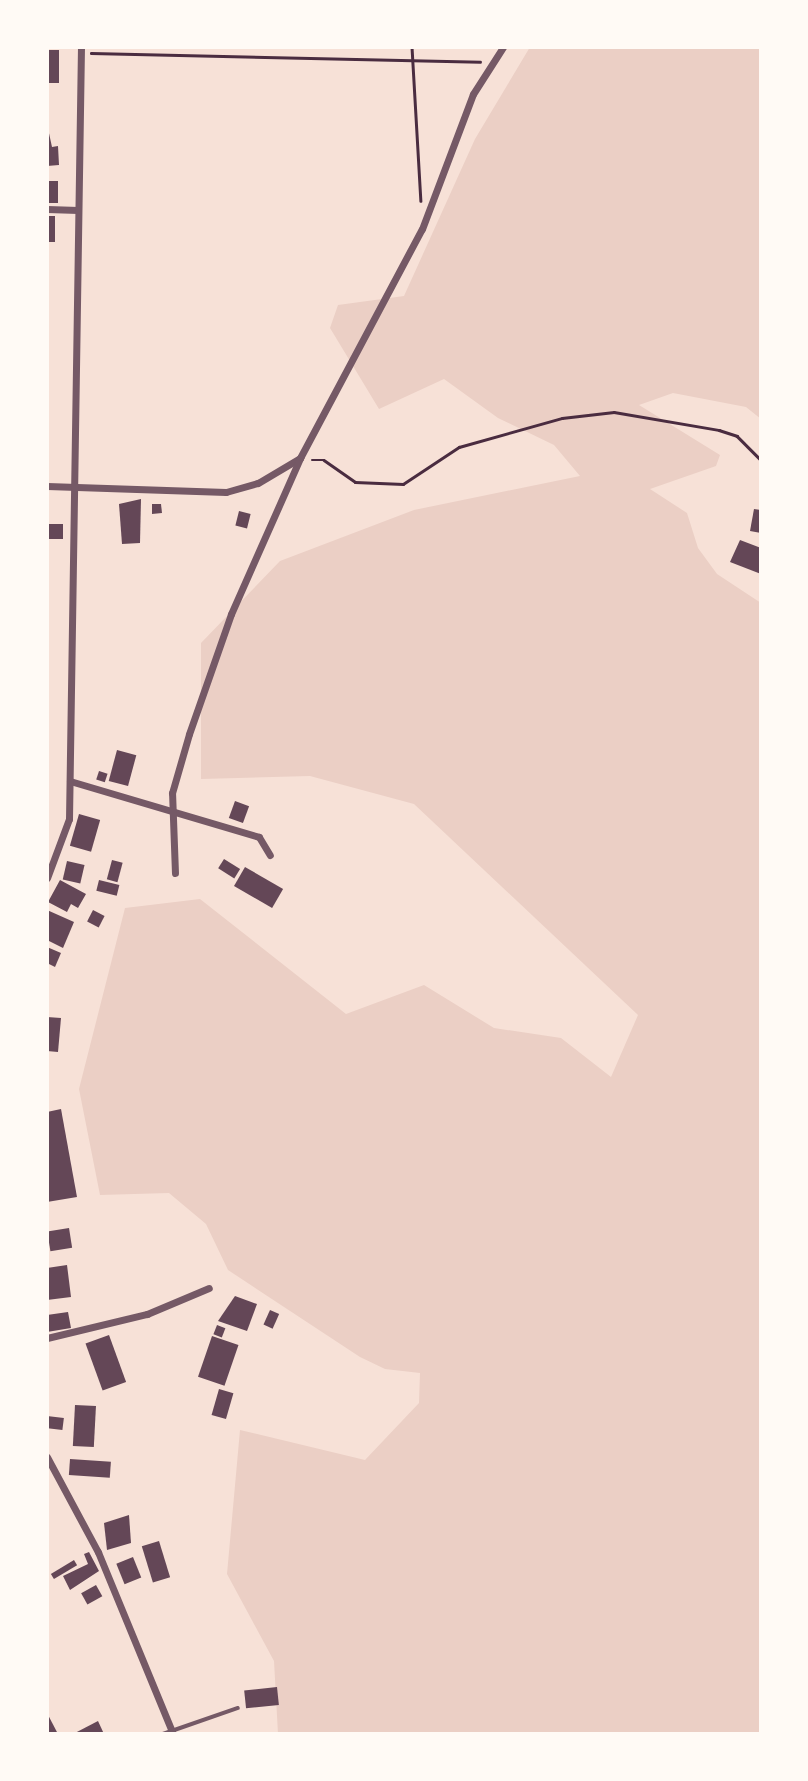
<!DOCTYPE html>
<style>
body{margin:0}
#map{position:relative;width:808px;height:1781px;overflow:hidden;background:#f7e1d7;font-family:Cabin,sans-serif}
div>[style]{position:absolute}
.green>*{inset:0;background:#ebcfc5}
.building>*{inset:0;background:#644757;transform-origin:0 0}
.path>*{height:2.5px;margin:-1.25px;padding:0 1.25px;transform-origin:1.25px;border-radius:1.25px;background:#4a2c40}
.service>*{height:3.5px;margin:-1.75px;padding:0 1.75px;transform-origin:1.75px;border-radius:1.75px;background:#755966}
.minor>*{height:7px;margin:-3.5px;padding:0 3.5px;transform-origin:3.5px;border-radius:3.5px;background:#755966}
span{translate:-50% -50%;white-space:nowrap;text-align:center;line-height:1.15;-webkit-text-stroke:6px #fffaf5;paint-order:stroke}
.frame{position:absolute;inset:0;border:49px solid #fffaf5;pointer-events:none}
</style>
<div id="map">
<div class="green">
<div style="clip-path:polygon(530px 47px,761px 47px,761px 419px,746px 407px,673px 393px,639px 405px,720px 455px,716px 466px,650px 489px,687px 513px,698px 548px,717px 574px,761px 603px,761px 1734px,278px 1734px,274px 1661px,227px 1574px,240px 1430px,365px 1460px,419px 1403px,420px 1373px,385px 1369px,360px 1357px,228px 1270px,206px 1224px,169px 1193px,100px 1195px,79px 1089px,125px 908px,200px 899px,346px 1014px,424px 985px,494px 1028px,561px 1038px,611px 1077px,638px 1015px,414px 804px,310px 776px,201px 779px,201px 643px,280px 561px,414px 510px,580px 476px,554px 445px,498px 418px,444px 379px,379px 409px,330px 328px,338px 305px,404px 296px,475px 139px)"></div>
</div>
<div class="building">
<div style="left:47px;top:50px;width:12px;height:33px"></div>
<div style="clip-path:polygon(47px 124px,52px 147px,58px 146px,59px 165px,47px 166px)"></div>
<div style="left:47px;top:181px;width:11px;height:22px"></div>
<div style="left:55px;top:216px;width:26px;height:8px;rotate:90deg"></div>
<div style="clip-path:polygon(141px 499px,140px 543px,122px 544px,119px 504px)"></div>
<div style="clip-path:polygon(152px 504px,161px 504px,162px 513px,152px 514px)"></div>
<div style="clip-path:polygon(754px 509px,761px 510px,761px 533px,750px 531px)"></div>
<div style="left:239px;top:511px;width:12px;height:15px;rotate:14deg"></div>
<div style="left:49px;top:524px;width:14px;height:15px"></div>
<div style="clip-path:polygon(740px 540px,761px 548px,761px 574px,730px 562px)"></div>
<div style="left:117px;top:750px;width:20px;height:32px;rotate:15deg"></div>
<div style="left:99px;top:771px;width:9px;height:9px;rotate:18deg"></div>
<div style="left:235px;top:801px;width:15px;height:18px;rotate:20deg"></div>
<div style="left:79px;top:814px;width:22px;height:33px;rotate:16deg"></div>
<div style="left:224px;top:859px;width:19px;height:11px;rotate:32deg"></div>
<div style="left:112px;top:860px;width:11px;height:20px;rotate:15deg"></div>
<div style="left:67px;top:861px;width:18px;height:19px;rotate:13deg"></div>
<div style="left:245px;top:867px;width:44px;height:22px;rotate:30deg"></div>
<div style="clip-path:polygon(60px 880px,86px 894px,78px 908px,71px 904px,67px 912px,48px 902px)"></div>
<div style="left:99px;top:880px;width:21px;height:11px;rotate:14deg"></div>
<div style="clip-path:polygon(47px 910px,74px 922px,63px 948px,47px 940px)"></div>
<div style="left:93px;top:910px;width:13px;height:13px;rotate:27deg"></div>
<div style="clip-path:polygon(47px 947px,61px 953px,55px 967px,47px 963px)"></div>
<div style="clip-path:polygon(47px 1017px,61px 1018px,58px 1052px,47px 1051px)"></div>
<div style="clip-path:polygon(61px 1109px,77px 1197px,47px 1202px,47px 1112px)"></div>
<div style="left:69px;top:1228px;width:20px;height:22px;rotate:81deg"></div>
<div style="clip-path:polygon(67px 1265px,71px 1297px,47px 1300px,47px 1268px)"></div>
<div style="clip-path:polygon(235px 1296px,257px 1304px,247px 1331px,218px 1321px)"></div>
<div style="left:270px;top:1310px;width:10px;height:16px;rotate:24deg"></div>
<div style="clip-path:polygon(68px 1312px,71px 1328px,47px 1332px,47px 1315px)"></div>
<div style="left:217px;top:1325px;width:9px;height:10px;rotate:21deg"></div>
<div style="left:109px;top:1335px;width:50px;height:25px;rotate:70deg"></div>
<div style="left:212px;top:1336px;width:28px;height:43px;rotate:19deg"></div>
<div style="left:219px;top:1389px;width:15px;height:27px;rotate:16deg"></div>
<div style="left:75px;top:1405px;width:21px;height:41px;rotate:3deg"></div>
<div style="left:47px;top:1416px;width:17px;height:12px;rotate:7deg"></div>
<div style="left:70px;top:1459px;width:41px;height:16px;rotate:4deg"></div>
<div style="clip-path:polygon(129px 1515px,131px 1543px,107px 1550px,104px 1523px)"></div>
<div style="left:159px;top:1541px;width:38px;height:18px;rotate:73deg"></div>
<div style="clip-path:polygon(89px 1552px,99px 1571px,70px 1590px,63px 1576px,88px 1564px,84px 1554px)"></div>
<div style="left:133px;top:1557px;width:22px;height:18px;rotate:68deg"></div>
<div style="left:74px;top:1560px;width:6px;height:27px;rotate:59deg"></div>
<div style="left:96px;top:1585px;width:13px;height:17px;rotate:61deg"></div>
<div style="left:277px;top:1687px;width:18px;height:33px;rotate:84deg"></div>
<div style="clip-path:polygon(47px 1713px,58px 1734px,47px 1734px)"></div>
<div style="clip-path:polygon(98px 1721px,104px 1734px,73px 1734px)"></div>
</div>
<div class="path">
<div style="left:412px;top:47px;width:154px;rotate:86.7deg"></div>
<div style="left:91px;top:53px;width:389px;rotate:1.3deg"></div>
<div style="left:312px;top:460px;width:12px"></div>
<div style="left:324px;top:460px;width:38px;rotate:35deg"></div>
<div style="left:355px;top:482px;width:48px;rotate:2.4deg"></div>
<div style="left:403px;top:484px;width:67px;rotate:-33.5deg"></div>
<div style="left:459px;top:447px;width:107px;rotate:-15.7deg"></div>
<div style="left:562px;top:418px;width:52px;rotate:-6.6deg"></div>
<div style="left:614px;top:412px;width:107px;rotate:9.7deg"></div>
<div style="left:719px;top:430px;width:19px;rotate:18deg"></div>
<div style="left:737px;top:436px;width:34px;rotate:45deg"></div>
</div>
<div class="service">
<div style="left:163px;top:1734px;width:79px;rotate:-19.1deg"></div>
</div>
<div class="minor">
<div style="left:47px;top:209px;width:31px;rotate:2deg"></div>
<div style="left:47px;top:486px;width:179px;rotate:1.9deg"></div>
<div style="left:226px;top:492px;width:33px;rotate:-16deg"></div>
<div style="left:258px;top:483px;width:49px;rotate:-30.8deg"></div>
<div style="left:300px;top:458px;width:259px;rotate:-62deg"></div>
<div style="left:422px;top:229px;width:144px;rotate:-69.3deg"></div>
<div style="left:473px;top:94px;width:56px;rotate:-57.4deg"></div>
<div style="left:70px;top:781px;width:197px;rotate:16.5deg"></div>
<div style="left:259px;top:837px;width:21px;rotate:59deg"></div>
<div style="left:175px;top:873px;width:80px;rotate:-92.1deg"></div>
<div style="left:172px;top:793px;width:61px;rotate:-73.9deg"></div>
<div style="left:189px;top:734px;width:127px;rotate:-70.7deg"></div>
<div style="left:231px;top:614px;width:171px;rotate:-66.1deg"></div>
<div style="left:47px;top:878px;width:63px;rotate:-69.6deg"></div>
<div style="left:69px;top:819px;width:772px;rotate:-89.11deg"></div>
<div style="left:47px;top:1338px;width:103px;rotate:-13.5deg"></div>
<div style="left:147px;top:1314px;width:67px;rotate:-22.8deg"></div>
<div style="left:47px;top:1457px;width:108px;rotate:61.8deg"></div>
<div style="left:98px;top:1552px;width:197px;rotate:67.6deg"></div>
</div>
<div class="frame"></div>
</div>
